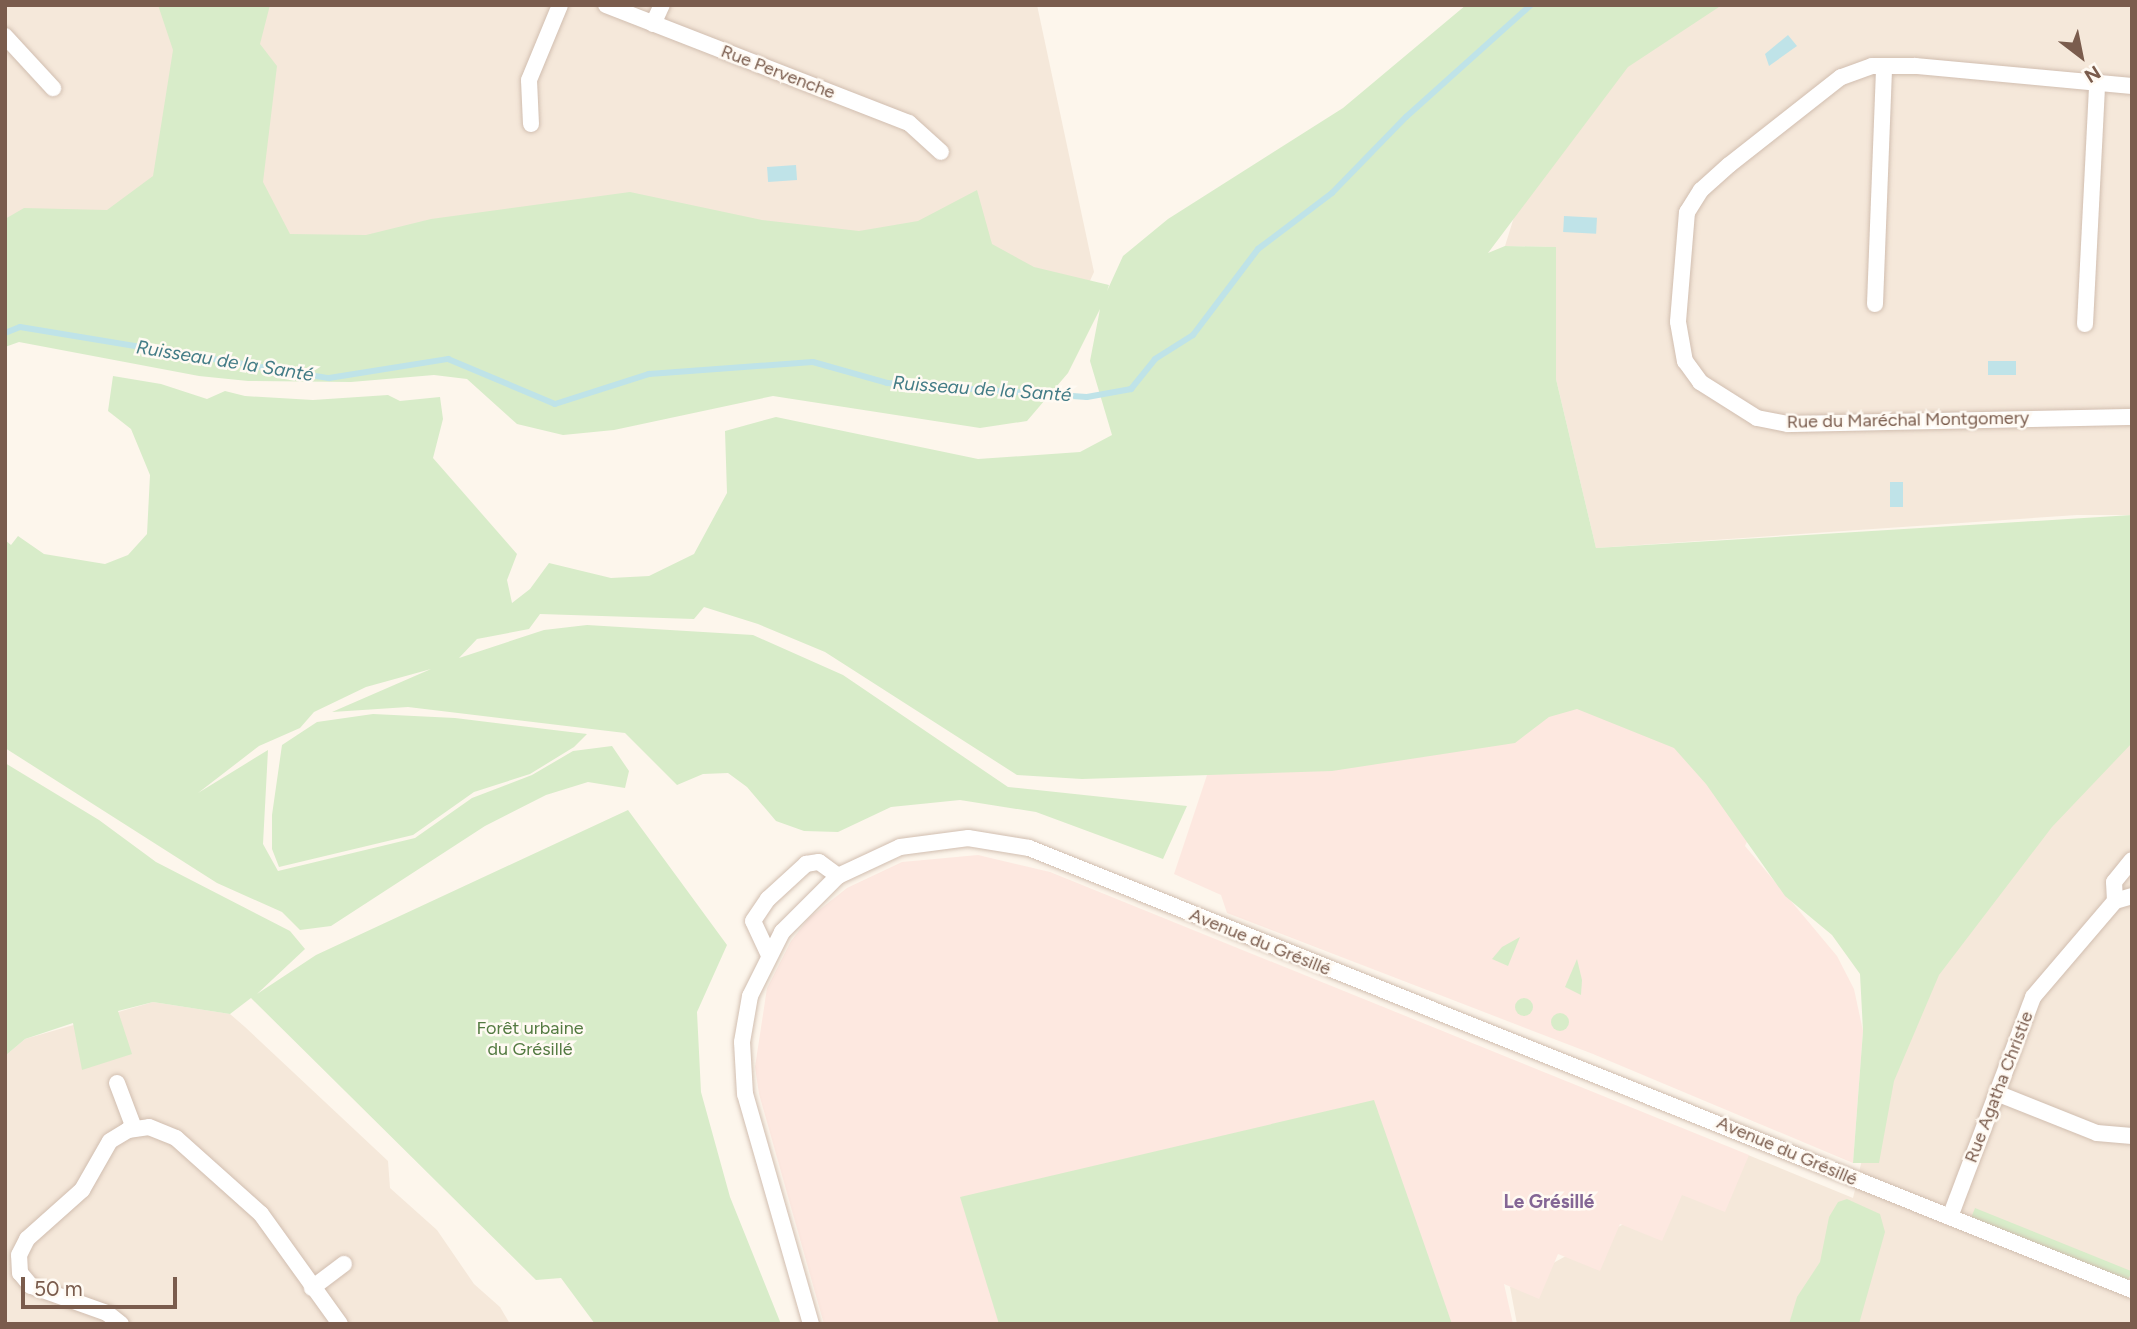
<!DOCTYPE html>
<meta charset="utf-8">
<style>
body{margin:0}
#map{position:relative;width:2137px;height:1329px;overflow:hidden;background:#fdf6ec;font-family:Figtree,sans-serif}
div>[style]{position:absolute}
.residential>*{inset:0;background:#f5e8da}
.commercial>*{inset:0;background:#fde8e0}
.green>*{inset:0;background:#d8ecc9;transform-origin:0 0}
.round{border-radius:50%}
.water>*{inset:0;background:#bfe3e8;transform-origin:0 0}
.stream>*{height:6px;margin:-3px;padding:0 3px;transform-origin:3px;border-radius:3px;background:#bfe3e8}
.roads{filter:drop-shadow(0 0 2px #d1beb0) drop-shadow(0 0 2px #d1beb0)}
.street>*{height:16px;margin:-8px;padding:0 8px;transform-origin:8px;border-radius:8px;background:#fff}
span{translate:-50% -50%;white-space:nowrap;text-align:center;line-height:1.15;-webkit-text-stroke:5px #fffaf3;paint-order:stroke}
.street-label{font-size:18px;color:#7a5c4d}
.park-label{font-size:18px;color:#537a41}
.water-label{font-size:19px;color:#437c86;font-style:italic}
.neighbourhood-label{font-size:19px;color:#846695;font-weight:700}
.frame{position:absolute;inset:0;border:7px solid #7a5c4d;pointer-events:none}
.north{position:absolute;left:2046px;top:21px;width:70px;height:70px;-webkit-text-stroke:5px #fffaf3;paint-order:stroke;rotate:148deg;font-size:19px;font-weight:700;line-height:28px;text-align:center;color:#7a5c4d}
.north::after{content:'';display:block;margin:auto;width:24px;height:32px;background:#7a5c4d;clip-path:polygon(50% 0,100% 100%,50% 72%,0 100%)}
.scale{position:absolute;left:21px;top:1277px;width:156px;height:32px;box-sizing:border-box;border:4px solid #7a5c4d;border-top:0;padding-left:9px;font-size:21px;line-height:24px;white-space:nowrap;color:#7a5c4d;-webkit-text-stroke:5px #fffaf3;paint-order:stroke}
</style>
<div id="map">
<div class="residential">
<div style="clip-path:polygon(5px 5px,1037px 5px,1094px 272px,1050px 368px,5px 315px)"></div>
<div style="clip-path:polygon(1580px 5px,2132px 5px,2132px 515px,2077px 515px,1596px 548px,1556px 379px,1556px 247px,1505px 246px)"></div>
<div style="clip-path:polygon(2132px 580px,2132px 1324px,1517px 1324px,1510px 1287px,1748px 1155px,1853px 1198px,1880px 1083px)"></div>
<div style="clip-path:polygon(153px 1002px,230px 1014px,245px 1027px,388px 1161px,390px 1188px,437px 1230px,474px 1284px,500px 1307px,510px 1324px,5px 1324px,5px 1056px,25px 1039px)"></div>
</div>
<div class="commercial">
<div style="clip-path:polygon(1649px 681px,1749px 837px,1745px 846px,1837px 956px,1854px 989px,1863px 1031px,1853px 1163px,1593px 1054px,1227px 913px,1221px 895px,1174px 874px,1211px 763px)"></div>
<div style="clip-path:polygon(978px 855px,1050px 872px,1749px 1155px,1725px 1212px,1682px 1195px,1662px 1241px,1620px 1224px,1600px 1271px,1558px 1254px,1539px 1299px,1504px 1284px,1513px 1324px,824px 1324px,759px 1094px,755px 1067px,767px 988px,791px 941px,809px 918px,847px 888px,902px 862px)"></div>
</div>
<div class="green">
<div style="clip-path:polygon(158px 5px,270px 5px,260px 44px,277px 66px,263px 182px,290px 234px,366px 235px,431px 219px,630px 192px,762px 220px,859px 231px,918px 221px,977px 190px,992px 244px,1034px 267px,1109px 285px,1107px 291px,1123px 256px,1168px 219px,1343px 108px,1466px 5px,1722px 5px,1628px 67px,1488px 253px,1505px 246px,1556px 247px,1556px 379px,1596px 548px,2132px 515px,2132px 743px,2052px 827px,1939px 975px,1894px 1081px,1879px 1163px,1853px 1163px,1863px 1031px,1860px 974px,1832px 935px,1785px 896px,1706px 784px,1674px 748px,1577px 709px,1549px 717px,1515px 743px,1332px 771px,1082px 779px,1017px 775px,825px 652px,758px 624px,704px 607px,694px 619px,540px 614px,529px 629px,477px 639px,459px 658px,544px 630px,587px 625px,753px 635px,843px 675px,1008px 787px,1187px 806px,1163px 859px,1036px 812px,960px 800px,891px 807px,838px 832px,804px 831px,776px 821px,747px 787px,728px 773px,703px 774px,677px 785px,625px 733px,408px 707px,332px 712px,431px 669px,366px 687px,314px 712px,300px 728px,259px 746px,198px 793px,268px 750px,263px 844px,278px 871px,415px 838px,472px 798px,532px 775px,573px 751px,612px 746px,629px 771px,625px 788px,588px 782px,546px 795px,485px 826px,331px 926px,300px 930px,282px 912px,217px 883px,5px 748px,5px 540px,11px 545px,18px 536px,44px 554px,105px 564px,128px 555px,147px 534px,150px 475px,131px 429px,108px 411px,113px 376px,161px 384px,207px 399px,225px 391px,245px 396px,313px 400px,388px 395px,400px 401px,440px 397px,443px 419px,433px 458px,517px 554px,507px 580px,512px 603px,530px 589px,549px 563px,611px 578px,649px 576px,694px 554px,727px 493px,725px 431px,776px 417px,978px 459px,1080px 452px,1112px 435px,1090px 361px,1100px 309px,1068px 373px,1027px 421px,980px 428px,773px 396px,614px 430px,563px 435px,517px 424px,467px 379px,434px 375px,351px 382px,248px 381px,199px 376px,19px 342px,5px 347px,5px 219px,24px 208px,107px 210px,153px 176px,173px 50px)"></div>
<div style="clip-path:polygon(373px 714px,455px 718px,587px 734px,574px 747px,530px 774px,474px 792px,413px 835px,279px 867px,272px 849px,272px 815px,282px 745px,317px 722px)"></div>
<div style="clip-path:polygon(5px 763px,99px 820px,156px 862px,290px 931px,305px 949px,257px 994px,316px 955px,628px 810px,727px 945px,697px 1012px,701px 1092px,730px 1197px,781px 1324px,595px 1324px,561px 1278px,536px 1280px,251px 998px,230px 1014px,153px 1002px,118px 1011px,132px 1054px,82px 1070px,73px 1023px,25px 1039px,5px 1056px)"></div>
<div style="clip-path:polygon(1520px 937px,1508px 966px,1492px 959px,1502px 947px)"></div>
<div style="clip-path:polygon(1577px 959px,1582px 980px,1581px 995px,1565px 987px)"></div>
<div class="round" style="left:1515px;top:998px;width:18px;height:18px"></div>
<div class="round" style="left:1551px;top:1013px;width:18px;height:18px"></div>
<div style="clip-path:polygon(1374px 1100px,1452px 1324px,999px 1324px,960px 1197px)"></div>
<div style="clip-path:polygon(1847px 1199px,1880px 1214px,1885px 1232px,1859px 1324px,1789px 1324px,1797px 1297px,1820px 1262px,1829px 1217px,1838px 1202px)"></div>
<div style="left:1975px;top:1208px;width:169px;height:10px;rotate:22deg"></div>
</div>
<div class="water">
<div style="clip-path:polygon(1788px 35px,1797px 46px,1769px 66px,1765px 54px)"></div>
<div style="left:796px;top:165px;width:15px;height:29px;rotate:86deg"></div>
<div style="left:1564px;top:216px;width:33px;height:16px;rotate:3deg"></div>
<div style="left:1988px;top:361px;width:28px;height:14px"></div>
<div style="left:1890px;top:482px;width:13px;height:25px"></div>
</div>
<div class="stream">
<div style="left:5px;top:333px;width:16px;rotate:-22deg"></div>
<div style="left:20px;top:327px;width:313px;rotate:9.4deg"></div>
<div style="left:329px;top:378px;width:121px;rotate:-9.1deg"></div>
<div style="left:448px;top:359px;width:116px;rotate:22.8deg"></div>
<div style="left:555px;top:404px;width:99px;rotate:-17.7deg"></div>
<div style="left:649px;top:374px;width:164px;rotate:-4.2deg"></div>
<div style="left:813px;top:362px;width:77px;rotate:15.8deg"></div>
<div style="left:887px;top:383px;width:200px;rotate:4deg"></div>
<div style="left:1087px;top:397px;width:45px;rotate:-10.3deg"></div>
<div style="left:1131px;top:389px;width:38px;rotate:-51deg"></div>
<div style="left:1155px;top:359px;width:45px;rotate:-32.3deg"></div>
<div style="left:1193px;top:335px;width:108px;rotate:-52.9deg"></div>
<div style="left:1258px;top:249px;width:93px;rotate:-37.1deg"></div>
<div style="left:1332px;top:193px;width:106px;rotate:-45.8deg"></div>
<div style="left:1406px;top:117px;width:168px;rotate:-41.9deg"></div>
</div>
<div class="roads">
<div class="street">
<div style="left:606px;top:5px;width:325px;rotate:21.3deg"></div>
<div style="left:909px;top:123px;width:43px;rotate:42.2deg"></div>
<div style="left:653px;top:24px;width:21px;rotate:-65deg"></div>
<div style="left:5px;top:36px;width:71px;rotate:47.3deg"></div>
<div style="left:2132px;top:86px;width:218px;rotate:-174.7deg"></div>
<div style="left:1915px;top:66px;width:43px;rotate:180deg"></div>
<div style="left:1872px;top:66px;width:33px;rotate:160deg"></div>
<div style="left:1841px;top:77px;width:142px;rotate:141.8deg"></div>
<div style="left:1729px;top:165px;width:38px;rotate:138deg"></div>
<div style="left:1701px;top:190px;width:26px;rotate:122deg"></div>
<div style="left:1687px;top:212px;width:110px;rotate:94.7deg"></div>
<div style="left:1678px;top:322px;width:40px;rotate:80deg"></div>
<div style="left:1685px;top:361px;width:26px;rotate:54deg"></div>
<div style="left:1700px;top:382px;width:67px;rotate:32.3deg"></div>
<div style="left:1757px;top:418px;width:32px;rotate:11deg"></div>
<div style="left:1788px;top:424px;width:344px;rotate:-1.2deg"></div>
<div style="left:531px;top:124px;width:44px;rotate:-92.6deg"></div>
<div style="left:529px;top:80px;width:81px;rotate:-67.5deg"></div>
<div style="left:1875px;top:304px;width:238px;rotate:-87.8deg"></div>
<div style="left:2085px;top:324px;width:240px;rotate:-87.1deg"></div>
<div style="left:2115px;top:901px;width:19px;rotate:-93deg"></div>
<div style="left:2114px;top:882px;width:28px;rotate:-51deg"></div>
<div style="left:768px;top:953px;width:35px;rotate:-115deg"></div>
<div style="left:753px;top:921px;width:27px;rotate:-56deg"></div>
<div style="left:768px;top:899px;width:52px;rotate:-42.6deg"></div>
<div style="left:806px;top:864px;width:13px;rotate:-9deg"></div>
<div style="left:819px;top:862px;width:24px;rotate:36deg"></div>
<div style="left:117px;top:1083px;width:48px;rotate:69.3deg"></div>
<div style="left:1999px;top:1094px;width:105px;rotate:21.7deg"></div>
<div style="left:2097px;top:1133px;width:35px;rotate:5deg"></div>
<div style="left:1950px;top:1217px;width:235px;rotate:-69.3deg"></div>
<div style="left:2033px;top:997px;width:126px;rotate:-49.5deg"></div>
<div style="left:2115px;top:901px;width:18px;rotate:-16deg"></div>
<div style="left:312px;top:1288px;width:40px;rotate:-37deg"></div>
<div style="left:121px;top:1324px;width:18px;rotate:-142deg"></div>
<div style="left:107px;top:1313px;width:81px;rotate:-160.4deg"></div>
<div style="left:31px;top:1286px;width:17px;rotate:-130deg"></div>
<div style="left:20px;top:1273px;width:18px;rotate:-93deg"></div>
<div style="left:19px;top:1255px;width:18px;rotate:-63deg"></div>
<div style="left:27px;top:1239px;width:74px;rotate:-41.7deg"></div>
<div style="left:82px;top:1190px;width:56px;rotate:-60.3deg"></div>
<div style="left:110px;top:1141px;width:21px;rotate:-31deg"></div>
<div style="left:128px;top:1130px;width:21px;rotate:-8deg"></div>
<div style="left:149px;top:1127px;width:29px;rotate:22deg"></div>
<div style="left:176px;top:1138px;width:114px;rotate:41.8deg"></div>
<div style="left:261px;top:1214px;width:135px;rotate:54.3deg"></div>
<div style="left:811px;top:1324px;width:239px;rotate:-106deg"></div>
<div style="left:745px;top:1094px;width:52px;rotate:-93.3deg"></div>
<div style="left:742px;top:1042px;width:47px;rotate:-80.1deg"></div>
<div style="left:750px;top:996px;width:72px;rotate:-63.4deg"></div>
<div style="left:782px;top:932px;width:79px;rotate:-45deg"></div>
<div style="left:838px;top:876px;width:68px;rotate:-25.1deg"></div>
<div style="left:900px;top:847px;width:69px;rotate:-7.5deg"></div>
<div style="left:968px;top:838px;width:62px;rotate:9.3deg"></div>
<div style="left:1029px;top:848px;width:1188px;rotate:21.84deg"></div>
</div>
</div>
<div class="street-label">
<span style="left:778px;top:72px;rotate:21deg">Rue Pervenche</span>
<span style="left:1908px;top:420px;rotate:-1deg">Rue du Maréchal Montgomery</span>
<span style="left:1260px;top:942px;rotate:22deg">Avenue du Grésillé</span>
<span style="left:1999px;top:1087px;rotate:-69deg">Rue Agatha Christie</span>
<span style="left:1787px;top:1151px;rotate:23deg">Avenue du Grésillé</span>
</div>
<div class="park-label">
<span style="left:530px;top:1039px">Forêt urbaine<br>du Grésillé</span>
</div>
<div class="water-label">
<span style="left:225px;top:361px;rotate:9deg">Ruisseau de la Santé</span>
<span style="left:982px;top:389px;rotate:4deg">Ruisseau de la Santé</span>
</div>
<div class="neighbourhood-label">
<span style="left:1549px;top:1202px">Le Grésillé</span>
</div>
<div class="frame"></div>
<div class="north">N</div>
<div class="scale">50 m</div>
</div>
